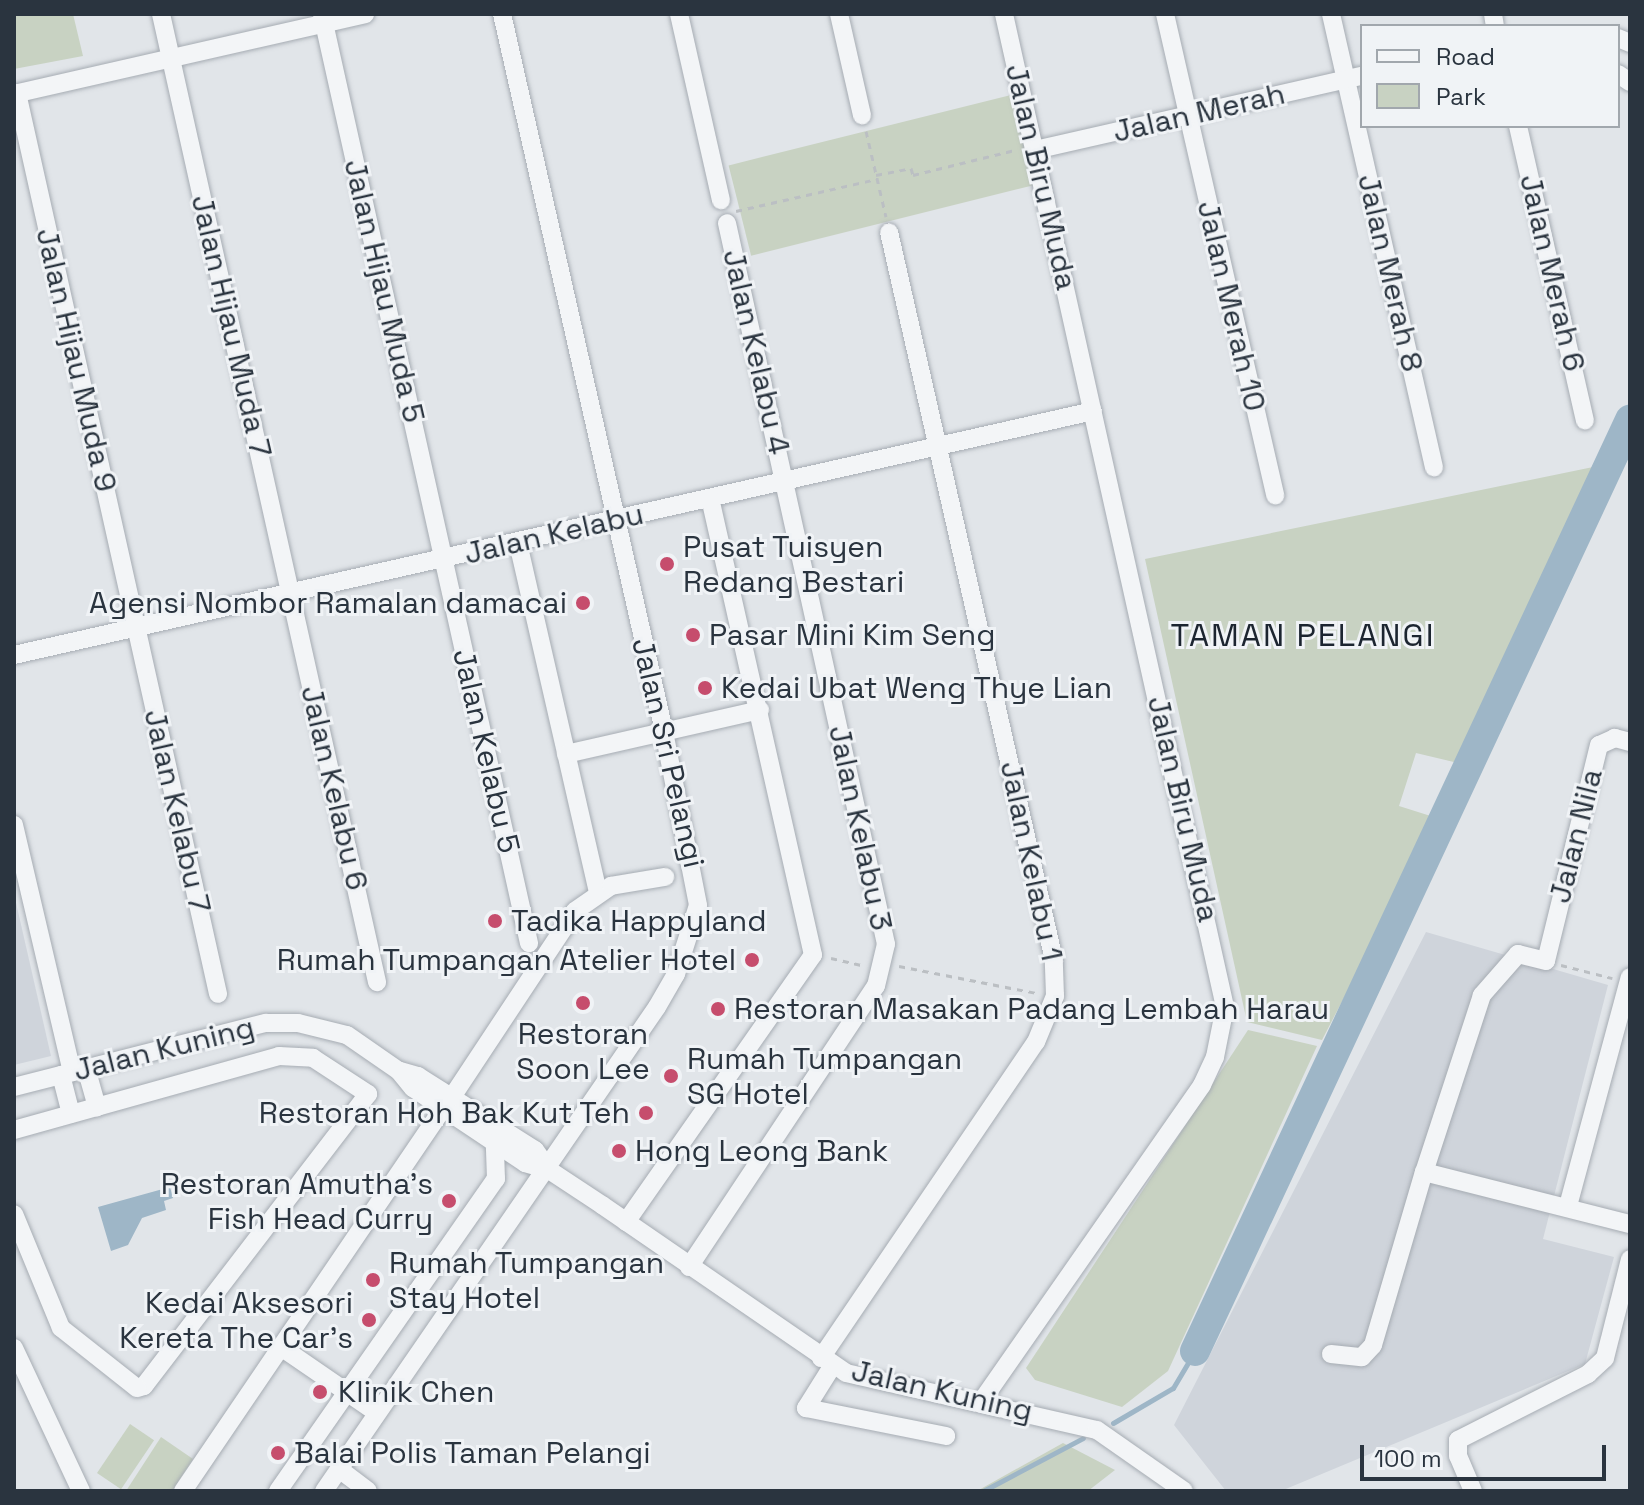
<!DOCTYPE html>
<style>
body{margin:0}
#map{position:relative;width:1644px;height:1505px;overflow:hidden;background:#e1e5e9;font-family:"Space Grotesk",sans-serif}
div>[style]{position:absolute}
.built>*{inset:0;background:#cfd4db}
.green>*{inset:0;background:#c8d2c2;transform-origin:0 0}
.water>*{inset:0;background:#9eb6c7}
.stream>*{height:5px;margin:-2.5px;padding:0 2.5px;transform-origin:2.5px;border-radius:2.5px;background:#9eb6c7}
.river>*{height:30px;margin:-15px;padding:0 15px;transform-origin:15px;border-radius:15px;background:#9eb6c7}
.path>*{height:3px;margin-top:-1.5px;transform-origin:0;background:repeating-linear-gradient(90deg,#bbbfc3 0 6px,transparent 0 12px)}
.roads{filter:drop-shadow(0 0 2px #a6acb3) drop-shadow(0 0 2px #a6acb3)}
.minor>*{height:18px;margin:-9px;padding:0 9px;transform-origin:9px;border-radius:9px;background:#f3f5f7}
.dots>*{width:22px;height:22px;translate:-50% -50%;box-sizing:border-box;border:4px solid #f0f3f6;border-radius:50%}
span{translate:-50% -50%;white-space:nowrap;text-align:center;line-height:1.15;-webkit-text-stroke:6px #f0f3f6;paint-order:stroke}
.street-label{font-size:30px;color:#2a343f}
.poi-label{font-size:30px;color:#2a343f}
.left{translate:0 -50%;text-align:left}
.right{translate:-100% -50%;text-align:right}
.neighbourhood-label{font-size:32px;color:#1c2530;letter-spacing:2px}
.frame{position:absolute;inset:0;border:16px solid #2a343f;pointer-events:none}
.legend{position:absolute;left:1360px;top:24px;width:260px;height:104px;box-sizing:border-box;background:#f0f3f6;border:2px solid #a1a7ad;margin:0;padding:10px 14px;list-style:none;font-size:24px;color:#2a343f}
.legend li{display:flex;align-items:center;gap:16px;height:40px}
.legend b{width:40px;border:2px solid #a1a7ad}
.scale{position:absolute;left:1360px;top:1445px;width:246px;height:36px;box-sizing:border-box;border:4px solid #2a343f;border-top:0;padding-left:10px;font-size:24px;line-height:28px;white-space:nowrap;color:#2a343f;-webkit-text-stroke:6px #f0f3f6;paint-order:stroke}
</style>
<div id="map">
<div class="built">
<div style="clip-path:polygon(14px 894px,51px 1056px,14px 1065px)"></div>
<div style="clip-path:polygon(1426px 932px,1608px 985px,1543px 1239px,1614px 1257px,1585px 1364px,1281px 1491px,1226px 1491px,1174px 1425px)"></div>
</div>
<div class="green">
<div style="clip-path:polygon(14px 14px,73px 14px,83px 56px,14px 69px)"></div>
<div style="left:1011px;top:95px;width:93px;height:291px;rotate:76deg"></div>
<div style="clip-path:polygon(1598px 466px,1458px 763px,1416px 753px,1399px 806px,1437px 818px,1322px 1040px,1247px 1022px,1145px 559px)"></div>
<div style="clip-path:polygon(1248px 1030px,1317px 1046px,1168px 1371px,1122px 1407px,1035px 1380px,1026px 1368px)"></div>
<div style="left:130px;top:1424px;width:29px;height:59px;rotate:34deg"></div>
<div style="clip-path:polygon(161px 1437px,193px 1459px,172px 1491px,126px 1491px)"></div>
<div style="clip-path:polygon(1063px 1443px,1115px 1470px,1088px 1491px,977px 1491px)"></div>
</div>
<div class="water">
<div style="clip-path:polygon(170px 1187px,173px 1198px,164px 1201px,166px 1210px,142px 1218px,128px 1245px,111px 1251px,98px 1207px)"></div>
</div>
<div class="stream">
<div style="left:1113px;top:1423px;width:69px;rotate:-30.3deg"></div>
<div style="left:1173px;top:1388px;width:43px;rotate:-59.3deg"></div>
<div style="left:983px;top:1491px;width:113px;rotate:-27.9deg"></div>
</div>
<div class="river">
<div style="left:1195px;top:1351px;width:1028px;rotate:-64.96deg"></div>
</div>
<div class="path">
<div style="left:866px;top:131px;width:88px;rotate:76.9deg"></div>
<div style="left:876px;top:175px;width:36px;rotate:-11deg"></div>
<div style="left:911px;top:168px;width:7px;rotate:74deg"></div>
<div style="left:913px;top:175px;width:105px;rotate:-13.8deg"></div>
<div style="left:736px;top:211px;width:145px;rotate:-12.8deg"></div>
<div style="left:831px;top:958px;width:32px;rotate:13deg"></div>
<div style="left:1561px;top:965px;width:53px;rotate:14.3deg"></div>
<div style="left:899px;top:966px;width:141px;rotate:11.1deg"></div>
</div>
<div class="roads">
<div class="minor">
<div style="left:161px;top:14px;width:992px;rotate:77.42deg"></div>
<div style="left:322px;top:14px;width:952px;rotate:77.44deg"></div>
<div style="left:679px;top:14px;width:191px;rotate:77.3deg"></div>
<div style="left:839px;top:14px;width:104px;rotate:77.2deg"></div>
<div style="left:1165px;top:14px;width:494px;rotate:77.1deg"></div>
<div style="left:1331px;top:14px;width:465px;rotate:77.2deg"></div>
<div style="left:1493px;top:14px;width:12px;rotate:81deg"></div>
<div style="left:1618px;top:38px;width:13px;rotate:23deg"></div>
<div style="left:1618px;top:74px;width:14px;rotate:34deg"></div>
<div style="left:17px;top:93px;width:923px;rotate:77.42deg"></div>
<div style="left:14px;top:94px;width:360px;rotate:-12.8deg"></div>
<div style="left:1518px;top:126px;width:302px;rotate:77.2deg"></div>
<div style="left:1035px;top:150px;width:335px;rotate:-12.8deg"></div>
<div style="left:518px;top:543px;width:359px;rotate:77.1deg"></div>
<div style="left:14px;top:655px;width:1106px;rotate:-12.74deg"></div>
<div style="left:1630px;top:742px;width:16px;rotate:-165deg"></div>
<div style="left:1615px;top:738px;width:17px;rotate:156deg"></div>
<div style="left:1599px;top:745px;width:222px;rotate:103.8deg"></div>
<div style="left:1546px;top:961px;width:29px;rotate:-166deg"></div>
<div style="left:1518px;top:954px;width:55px;rotate:131.3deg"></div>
<div style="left:1482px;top:995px;width:186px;rotate:108.1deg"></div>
<div style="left:1424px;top:1172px;width:212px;rotate:14.2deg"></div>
<div style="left:566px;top:754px;width:199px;rotate:-12.8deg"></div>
<div style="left:14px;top:825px;width:254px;rotate:76.8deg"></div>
<div style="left:86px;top:1068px;width:41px;rotate:74.2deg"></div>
<div style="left:400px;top:1071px;width:19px;rotate:16deg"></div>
<div style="left:418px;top:1076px;width:138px;rotate:32.3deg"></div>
<div style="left:535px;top:1150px;width:24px;rotate:55deg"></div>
<div style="left:61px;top:1075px;width:40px;rotate:75.6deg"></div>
<div style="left:14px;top:1087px;width:260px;rotate:-14.3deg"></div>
<div style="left:266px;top:1023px;width:32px"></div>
<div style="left:298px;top:1023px;width:50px;rotate:13.8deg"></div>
<div style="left:347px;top:1035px;width:63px;rotate:34.7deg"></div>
<div style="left:399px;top:1071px;width:22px;rotate:51deg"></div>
<div style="left:413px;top:1088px;width:135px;rotate:33.8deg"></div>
<div style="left:525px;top:1163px;width:25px;rotate:16deg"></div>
<div style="left:549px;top:1170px;width:64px;rotate:33.4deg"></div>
<div style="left:602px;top:1205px;width:296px;rotate:34.5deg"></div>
<div style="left:846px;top:1373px;width:257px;rotate:12.8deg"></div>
<div style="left:1097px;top:1430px;width:106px;rotate:35deg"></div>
<div style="left:452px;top:1097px;width:223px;rotate:-56.5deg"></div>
<div style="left:575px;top:911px;width:44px;rotate:-34.8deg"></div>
<div style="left:611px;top:886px;width:55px;rotate:-9.5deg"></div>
<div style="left:14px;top:1130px;width:275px;rotate:-15.6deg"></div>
<div style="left:279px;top:1056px;width:34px;rotate:3deg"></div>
<div style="left:313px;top:1058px;width:66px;rotate:33.2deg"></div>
<div style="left:368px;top:1094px;width:368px;rotate:127.5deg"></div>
<div style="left:144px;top:1386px;width:7px;rotate:164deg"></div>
<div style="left:137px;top:1388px;width:97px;rotate:-141.7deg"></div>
<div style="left:61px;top:1328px;width:123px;rotate:-112.4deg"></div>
<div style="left:1568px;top:1206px;width:237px;rotate:-74.9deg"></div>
<div style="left:626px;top:1222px;width:326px;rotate:-55deg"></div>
<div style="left:813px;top:955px;width:468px;rotate:-102.7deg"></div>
<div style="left:689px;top:1267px;width:338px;rotate:-56.4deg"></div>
<div style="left:876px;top:986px;width:43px;rotate:-76.6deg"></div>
<div style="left:886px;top:944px;width:738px;rotate:-102.44deg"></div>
<div style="left:281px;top:1347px;width:116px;rotate:34.5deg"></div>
<div style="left:14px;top:1348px;width:158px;rotate:64.9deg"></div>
<div style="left:1331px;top:1354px;width:31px;rotate:6deg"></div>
<div style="left:1362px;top:1357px;width:16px;rotate:-47deg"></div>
<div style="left:1373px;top:1345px;width:180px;rotate:-73.6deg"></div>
<div style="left:821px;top:1358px;width:382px;rotate:-55.8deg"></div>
<div style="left:1036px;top:1042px;width:50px;rotate:-67.6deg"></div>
<div style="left:1055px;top:996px;width:36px;rotate:-92deg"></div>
<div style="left:1054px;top:960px;width:746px;rotate:-102.77deg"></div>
<div style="left:833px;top:1365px;width:51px;rotate:122.1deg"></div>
<div style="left:806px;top:1408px;width:143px;rotate:11.3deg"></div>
<div style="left:981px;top:1402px;width:386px;rotate:-55.1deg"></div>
<div style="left:1202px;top:1085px;width:31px;rotate:-65deg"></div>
<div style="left:1215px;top:1057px;width:51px;rotate:-78.7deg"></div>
<div style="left:1225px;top:1007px;width:1017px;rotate:-102.55deg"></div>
<div style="left:339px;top:1469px;width:36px;rotate:37deg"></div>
<div style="left:183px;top:1491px;width:463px;rotate:-55.8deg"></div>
<div style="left:278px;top:1491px;width:381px;rotate:-55.1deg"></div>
<div style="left:496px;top:1179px;width:36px;rotate:-92deg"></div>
<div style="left:324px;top:1491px;width:587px;rotate:-55.47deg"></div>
<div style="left:657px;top:1007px;width:38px;rotate:-60deg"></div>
<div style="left:676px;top:974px;width:72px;rotate:-72.3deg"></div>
<div style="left:698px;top:905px;width:177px;rotate:-101.1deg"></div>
<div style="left:664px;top:731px;width:735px;rotate:-102.73deg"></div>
<div style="left:1473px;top:1491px;width:38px;rotate:-113deg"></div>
<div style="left:1458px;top:1456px;width:16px;rotate:-90deg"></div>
<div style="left:1458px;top:1440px;width:146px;rotate:-26.9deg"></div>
<div style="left:1588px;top:1374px;width:23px;rotate:-43deg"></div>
<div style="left:1605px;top:1358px;width:102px;rotate:-75.8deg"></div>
</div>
</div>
<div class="dots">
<div style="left:667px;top:564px;background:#c64d6d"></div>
<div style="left:583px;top:603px;background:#c64d6d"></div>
<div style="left:693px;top:635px;background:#c64d6d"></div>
<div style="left:705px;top:688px;background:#c64d6d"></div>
<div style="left:495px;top:921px;background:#c64d6d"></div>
<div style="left:752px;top:960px;background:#c64d6d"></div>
<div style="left:583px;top:1003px;background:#c64d6d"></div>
<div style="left:718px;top:1009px;background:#c64d6d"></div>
<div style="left:671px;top:1076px;background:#c64d6d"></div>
<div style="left:646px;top:1113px;background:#c64d6d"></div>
<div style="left:619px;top:1151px;background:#c64d6d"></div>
<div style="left:449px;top:1201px;background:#c64d6d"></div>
<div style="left:373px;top:1280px;background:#c64d6d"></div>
<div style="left:369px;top:1320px;background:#c64d6d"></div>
<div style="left:320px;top:1392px;background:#c64d6d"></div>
<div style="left:278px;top:1453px;background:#c64d6d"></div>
</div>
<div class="street-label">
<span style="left:1199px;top:113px;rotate:-13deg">Jalan Merah</span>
<span style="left:1041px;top:177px;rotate:77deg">Jalan Biru Muda</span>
<span style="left:1390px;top:273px;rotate:77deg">Jalan Merah 8</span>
<span style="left:1552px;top:273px;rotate:77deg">Jalan Merah 6</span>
<span style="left:384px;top:291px;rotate:77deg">Jalan Hijau Muda 5</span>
<span style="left:1231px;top:306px;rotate:77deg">Jalan Merah 10</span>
<span style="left:231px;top:326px;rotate:77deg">Jalan Hijau Muda 7</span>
<span style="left:756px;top:352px;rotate:77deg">Jalan Kelabu 4</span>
<span style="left:76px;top:360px;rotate:77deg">Jalan Hijau Muda 9</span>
<span style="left:554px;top:534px;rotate:-13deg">Jalan Kelabu</span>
<span style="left:486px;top:751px;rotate:77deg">Jalan Kelabu 5</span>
<span style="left:668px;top:753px;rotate:77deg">Jalan Sri Pelangi</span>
<span style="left:334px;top:788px;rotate:77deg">Jalan Kelabu 6</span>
<span style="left:1183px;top:809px;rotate:77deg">Jalan Biru Muda</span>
<span style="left:177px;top:811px;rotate:77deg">Jalan Kelabu 7</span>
<span style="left:860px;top:828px;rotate:78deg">Jalan Kelabu 3</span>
<span style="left:1576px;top:836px;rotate:-76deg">Jalan Nila</span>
<span style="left:1031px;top:861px;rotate:78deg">Jalan Kelabu 1</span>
<span style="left:164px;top:1049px;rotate:-14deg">Jalan Kuning</span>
<span style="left:942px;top:1391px;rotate:13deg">Jalan Kuning</span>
</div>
<div class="poi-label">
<span class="left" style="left:683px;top:564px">Pusat Tuisyen<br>Redang Bestari</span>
<span class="right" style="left:567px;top:603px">Agensi Nombor Ramalan damacai</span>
<span class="left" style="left:709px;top:635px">Pasar Mini Kim Seng</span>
<span class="left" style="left:721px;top:688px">Kedai Ubat Weng Thye Lian</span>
<span class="left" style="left:511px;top:921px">Tadika Happyland</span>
<span class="right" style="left:736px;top:960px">Rumah Tumpangan Atelier Hotel</span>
<span class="left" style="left:734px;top:1009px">Restoran Masakan Padang Lembah Harau</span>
<span style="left:583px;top:1051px">Restoran<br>Soon Lee</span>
<span class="left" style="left:687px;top:1076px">Rumah Tumpangan<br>SG Hotel</span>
<span class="right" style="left:630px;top:1113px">Restoran Hoh Bak Kut Teh</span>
<span class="left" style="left:635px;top:1151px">Hong Leong Bank</span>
<span class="right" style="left:433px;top:1201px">Restoran Amutha's<br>Fish Head Curry</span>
<span class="left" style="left:389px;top:1280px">Rumah Tumpangan<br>Stay Hotel</span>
<span class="right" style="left:353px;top:1320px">Kedai Aksesori<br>Kereta The Car's</span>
<span class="left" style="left:338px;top:1392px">Klinik Chen</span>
<span class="left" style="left:294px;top:1453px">Balai Polis Taman Pelangi</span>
</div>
<div class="neighbourhood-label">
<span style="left:1303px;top:635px">TAMAN PELANGI</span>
</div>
<div class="frame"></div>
<ul class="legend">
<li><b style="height:10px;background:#f3f5f7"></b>Road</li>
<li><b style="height:22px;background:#c8d2c2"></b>Park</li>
</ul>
<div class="scale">100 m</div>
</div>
